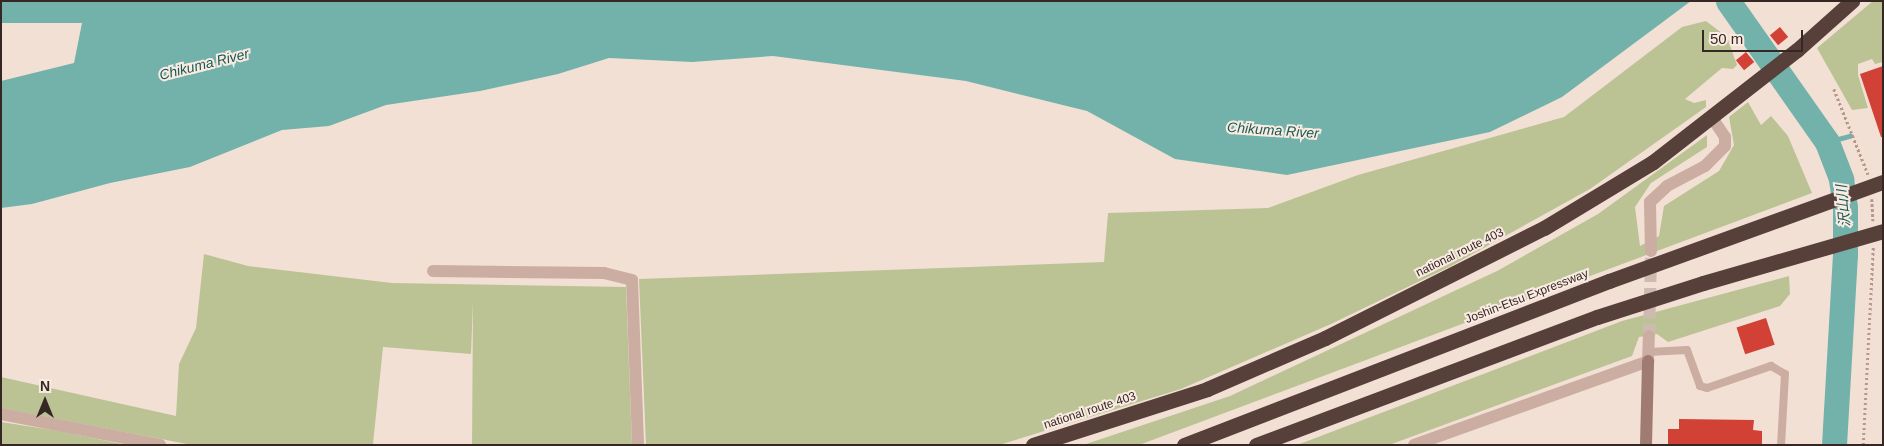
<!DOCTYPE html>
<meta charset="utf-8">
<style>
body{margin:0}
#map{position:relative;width:1884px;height:446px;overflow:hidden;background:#f3e0d5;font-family:Arial,"Noto Sans JP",sans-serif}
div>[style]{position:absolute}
.green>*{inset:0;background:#bbc395}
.water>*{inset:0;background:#72b2aa}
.stream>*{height:4.5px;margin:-2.25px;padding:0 2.25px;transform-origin:2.25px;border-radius:2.25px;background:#72b2aa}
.river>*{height:25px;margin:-12.5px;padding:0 12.5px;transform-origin:12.5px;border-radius:12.5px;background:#72b2aa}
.building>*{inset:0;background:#d14135;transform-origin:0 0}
.street-tunnel>*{height:12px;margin-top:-6px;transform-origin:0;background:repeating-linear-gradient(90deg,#cdbbb2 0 12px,transparent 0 18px)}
.path>*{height:2.5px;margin-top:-1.25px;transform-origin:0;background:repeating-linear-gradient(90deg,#b7978b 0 2.5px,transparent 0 5px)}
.lane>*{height:8px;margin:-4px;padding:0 4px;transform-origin:4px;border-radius:4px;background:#ccada1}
.street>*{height:12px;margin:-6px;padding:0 6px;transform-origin:6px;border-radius:6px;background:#ccada1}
.secondary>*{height:12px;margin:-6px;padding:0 6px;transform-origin:6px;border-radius:6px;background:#9f7b72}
.highway>*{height:15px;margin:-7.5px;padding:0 7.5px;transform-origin:7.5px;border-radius:7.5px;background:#573f3a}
span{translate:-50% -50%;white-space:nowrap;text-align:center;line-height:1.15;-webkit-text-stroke:4px #faebe2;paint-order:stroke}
.street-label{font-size:12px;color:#352724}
.water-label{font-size:14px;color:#175a53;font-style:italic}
.frame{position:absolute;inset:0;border:2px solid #352724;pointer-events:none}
.north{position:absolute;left:20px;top:376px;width:50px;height:50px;-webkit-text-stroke:4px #faebe2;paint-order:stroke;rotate:0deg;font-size:14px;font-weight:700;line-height:20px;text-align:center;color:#352724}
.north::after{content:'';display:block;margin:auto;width:18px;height:22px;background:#352724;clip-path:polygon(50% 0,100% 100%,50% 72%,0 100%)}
.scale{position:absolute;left:1702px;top:30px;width:101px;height:22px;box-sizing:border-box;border:2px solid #352724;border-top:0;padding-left:6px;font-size:15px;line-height:18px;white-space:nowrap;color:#352724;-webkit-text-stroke:4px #faebe2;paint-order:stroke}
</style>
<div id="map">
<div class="green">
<div style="clip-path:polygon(1873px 1px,1883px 1px,1883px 62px,1875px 64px,1872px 59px,1858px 64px,1858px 75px,1868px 108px,1852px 110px,1817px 48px)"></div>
<div style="clip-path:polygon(1706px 21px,1727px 37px,1737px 65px,1733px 69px,1722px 68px,1685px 99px,1694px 103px,1706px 100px,1706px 107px,1590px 189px,1451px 266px,1331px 324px,1181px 389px,999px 445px,646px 445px,639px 279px,1104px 262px,1108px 213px,1268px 208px,1358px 175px,1564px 117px,1682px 27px)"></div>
<div style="clip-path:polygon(1748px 102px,1761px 125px,1771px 116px,1788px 136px,1812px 193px,1139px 445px,1083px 445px,1230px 396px,1497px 271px,1598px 214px,1707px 135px,1707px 147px,1651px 183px,1635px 207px,1640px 246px,1659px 236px,1664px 206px,1719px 171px,1734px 145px,1729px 117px)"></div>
<div style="clip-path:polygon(204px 254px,248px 266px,392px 283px,626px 287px,632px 445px,472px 445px,473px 302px,471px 354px,383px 347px,373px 444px,381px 445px,192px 445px,1px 408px,1px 377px,176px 416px,179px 364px,196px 328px)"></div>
<div style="clip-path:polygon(1789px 276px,1790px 294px,1780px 306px,1668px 342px,1657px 334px,1639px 337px,1632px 356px,1389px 445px,1297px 445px,1622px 321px)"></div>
<div style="clip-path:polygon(1px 422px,59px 431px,126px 445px,1px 445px)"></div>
</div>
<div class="water">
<div style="clip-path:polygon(1px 1px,1357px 2px,1691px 1px,1562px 97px,1490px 132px,1287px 175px,1175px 159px,1087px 111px,966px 81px,773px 56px,692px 62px,609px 58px,558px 74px,480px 91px,386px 105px,329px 126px,282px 130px,190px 167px,110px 183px,32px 204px,1px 208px,1px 81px,74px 63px,82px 23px,1px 23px)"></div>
</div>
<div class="stream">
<div style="left:1827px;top:142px;width:24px;rotate:-15deg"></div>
</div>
<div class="river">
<div style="left:1728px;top:1px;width:172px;rotate:54.9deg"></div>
<div style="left:1827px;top:142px;width:40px;rotate:69deg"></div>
<div style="left:1841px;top:179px;width:28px;rotate:82deg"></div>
<div style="left:1845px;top:207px;width:47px;rotate:90deg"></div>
<div style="left:1845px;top:254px;width:191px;rotate:93.3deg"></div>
</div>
<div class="building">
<div style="left:1780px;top:27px;width:13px;height:13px;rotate:51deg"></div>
<div style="left:1746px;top:52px;width:13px;height:13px;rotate:51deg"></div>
<div style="clip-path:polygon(1883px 66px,1883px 137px,1881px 137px,1860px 74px)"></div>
<div style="left:1766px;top:318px;width:28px;height:31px;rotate:72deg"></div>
<div style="clip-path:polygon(1679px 419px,1754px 420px,1753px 430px,1762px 431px,1762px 445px,1668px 445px,1668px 429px,1679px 429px)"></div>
</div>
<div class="street-tunnel">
<div style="left:1649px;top:336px;width:78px;rotate:-88.5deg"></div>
</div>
<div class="path">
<div style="left:1834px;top:89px;width:92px;rotate:68.2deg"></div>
<div style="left:1872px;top:199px;width:22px;rotate:87deg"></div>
<div style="left:1863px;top:445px;width:198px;rotate:-87.1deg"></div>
</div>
<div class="lane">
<div style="left:1649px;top:352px;width:38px;rotate:-3deg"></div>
<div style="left:1687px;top:350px;width:38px;rotate:70deg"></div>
<div style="left:1700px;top:386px;width:7px;rotate:16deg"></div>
<div style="left:1707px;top:388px;width:68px;rotate:-19deg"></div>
<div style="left:1771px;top:366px;width:16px;rotate:30deg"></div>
<div style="left:1785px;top:374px;width:71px;rotate:93.2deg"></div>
</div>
<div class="street">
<div style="left:1651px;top:251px;width:49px;rotate:-91.2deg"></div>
<div style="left:1650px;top:202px;width:23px;rotate:-43deg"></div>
<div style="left:1667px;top:186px;width:43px;rotate:-27.8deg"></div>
<div style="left:1705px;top:166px;width:28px;rotate:-45deg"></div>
<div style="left:1725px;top:146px;width:9px;rotate:-90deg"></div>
<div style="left:1725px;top:137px;width:23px;rotate:-124deg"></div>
<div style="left:433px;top:271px;width:171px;rotate:0.7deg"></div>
<div style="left:604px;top:273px;width:29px;rotate:14deg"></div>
<div style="left:632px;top:280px;width:165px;rotate:87.9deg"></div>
<div style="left:1px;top:414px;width:162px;rotate:11deg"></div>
<div style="left:1414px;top:445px;width:249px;rotate:-19.7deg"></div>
<div style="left:1648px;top:361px;width:25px;rotate:-88deg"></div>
</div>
<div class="secondary">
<div style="left:1646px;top:445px;width:84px;rotate:-88.6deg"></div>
</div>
<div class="highway">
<div style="left:1033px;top:445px;width:183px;rotate:-17.8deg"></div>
<div style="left:1207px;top:389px;width:129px;rotate:-23.4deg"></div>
<div style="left:1325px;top:338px;width:245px;rotate:-26.7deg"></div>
<div style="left:1544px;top:228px;width:127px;rotate:-31.2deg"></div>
<div style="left:1653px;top:162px;width:182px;rotate:-37.9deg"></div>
<div style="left:1797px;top:50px;width:74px;rotate:-41.7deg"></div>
<div style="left:1184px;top:445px;width:456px;rotate:-21.1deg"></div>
<div style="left:1609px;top:281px;width:291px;rotate:-19.9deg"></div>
<div style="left:1256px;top:445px;width:364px;rotate:-20.6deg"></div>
<div style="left:1597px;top:317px;width:111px;rotate:-17.8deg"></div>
<div style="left:1703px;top:283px;width:187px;rotate:-16.1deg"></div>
</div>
<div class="street-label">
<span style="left:1460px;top:253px;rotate:-26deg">national route 403</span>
<span style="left:1527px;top:297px;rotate:-21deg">Joshin-Etsu Expressway</span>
<span style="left:1090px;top:411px;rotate:-18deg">national route 403</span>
</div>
<div class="water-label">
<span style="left:204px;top:64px;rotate:-14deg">Chikuma River</span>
<span style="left:1273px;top:130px;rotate:4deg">Chikuma River</span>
<span style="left:1843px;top:206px;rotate:-95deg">沢山川</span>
</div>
<div class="frame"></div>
<div class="north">N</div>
<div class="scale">50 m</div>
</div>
